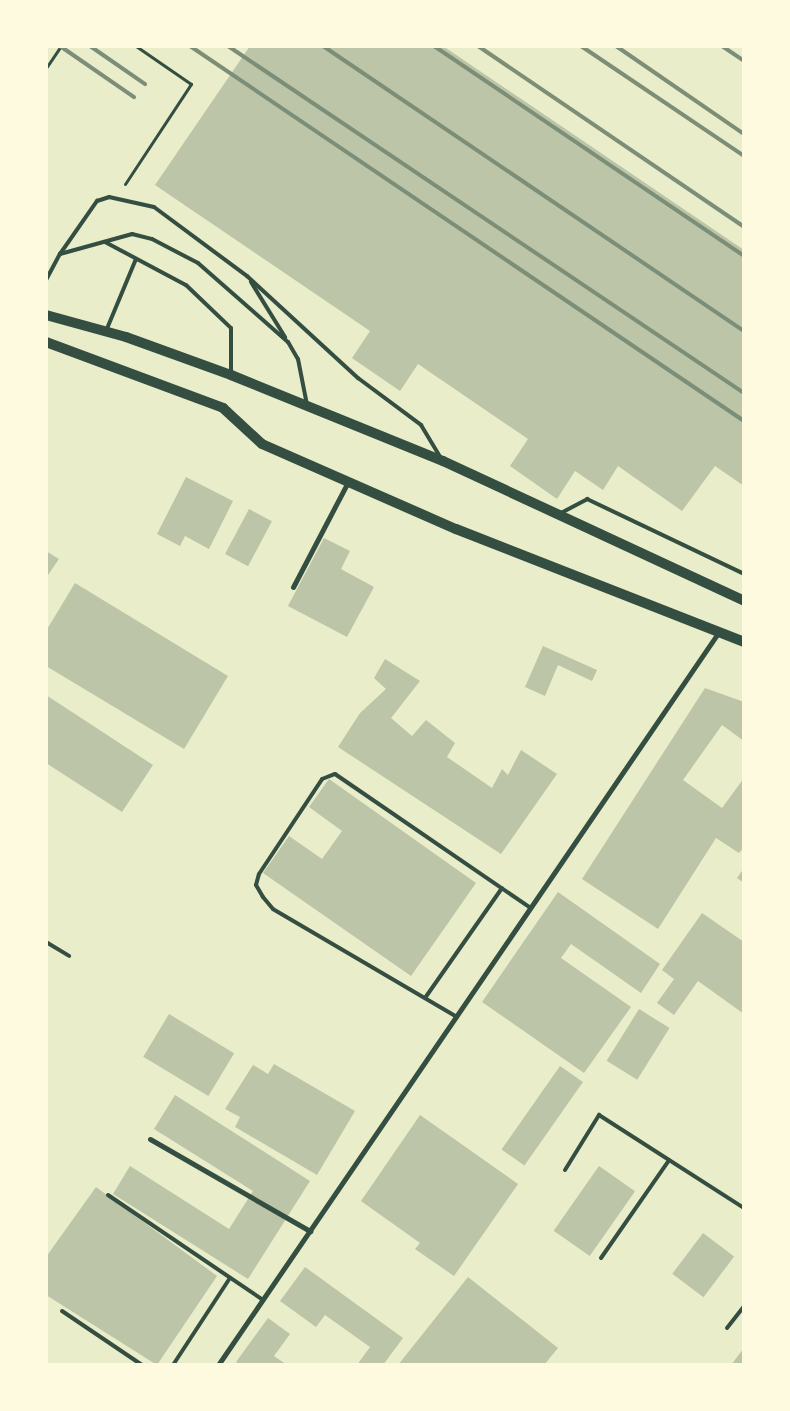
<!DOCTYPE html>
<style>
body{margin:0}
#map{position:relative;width:790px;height:1411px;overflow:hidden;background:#e9edc9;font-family:"Fira Sans",sans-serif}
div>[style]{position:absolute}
.building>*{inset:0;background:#bcc5a7;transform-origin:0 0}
.path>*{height:3px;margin:-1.5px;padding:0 1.5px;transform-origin:1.5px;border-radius:1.5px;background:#344e41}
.service>*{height:4px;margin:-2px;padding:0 2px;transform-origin:2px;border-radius:2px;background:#344e41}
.minor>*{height:5px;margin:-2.5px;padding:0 2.5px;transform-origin:2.5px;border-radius:2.5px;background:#344e41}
.secondary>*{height:10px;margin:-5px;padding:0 5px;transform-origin:5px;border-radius:5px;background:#344e41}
.rail>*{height:4px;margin:-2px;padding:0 2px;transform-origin:2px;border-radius:2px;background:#7c8e77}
span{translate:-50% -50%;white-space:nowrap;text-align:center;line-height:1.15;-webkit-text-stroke:4px #fefae0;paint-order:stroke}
.frame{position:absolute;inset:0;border:48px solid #fefae0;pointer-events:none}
</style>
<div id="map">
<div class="building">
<div style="clip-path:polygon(250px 46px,443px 46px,744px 250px,744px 486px,715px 466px,682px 511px,618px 466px,603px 490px,575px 471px,557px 499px,510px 466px,528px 439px,418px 364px,400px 391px,352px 358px,370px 331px,155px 185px)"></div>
<div style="clip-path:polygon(186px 477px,233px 501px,209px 549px,185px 536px,180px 546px,157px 534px)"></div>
<div style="left:249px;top:509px;width:26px;height:51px;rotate:28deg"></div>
<div style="clip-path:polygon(324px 538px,350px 551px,341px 569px,374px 587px,347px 637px,288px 606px)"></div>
<div style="clip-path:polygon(46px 551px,59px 559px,46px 578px)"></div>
<div style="clip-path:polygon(75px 583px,228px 676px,184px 749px,46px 666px,46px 631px)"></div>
<div style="clip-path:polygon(543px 646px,597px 670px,592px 681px,558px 665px,545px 696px,525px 687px)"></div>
<div style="clip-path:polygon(385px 659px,420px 681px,391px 718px,412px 736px,426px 720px,455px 743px,447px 757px,492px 788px,502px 769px,508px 775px,521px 750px,557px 774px,501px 854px,338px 747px,360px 713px,386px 689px,374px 678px)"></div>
<div style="clip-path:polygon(705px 688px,744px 702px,744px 741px,722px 725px,683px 780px,722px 808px,744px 778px,744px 847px,739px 853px,716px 838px,658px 929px,582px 879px)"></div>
<div style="clip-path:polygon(46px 695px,153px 765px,122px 812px,46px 763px)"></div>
<div style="clip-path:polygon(329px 779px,476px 883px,411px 976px,263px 873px,289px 836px,322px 859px,342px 831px,309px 807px)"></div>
<div style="clip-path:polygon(744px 868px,744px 883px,737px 878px)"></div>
<div style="clip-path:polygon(558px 892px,660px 964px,641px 993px,571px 944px,561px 958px,631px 1007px,584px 1073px,482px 1002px)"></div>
<div style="clip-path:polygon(702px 913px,744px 942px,744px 1014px,698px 981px,674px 1015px,657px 1003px,674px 979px,662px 970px)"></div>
<div style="left:639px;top:1009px;width:36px;height:61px;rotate:32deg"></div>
<div style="left:169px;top:1014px;width:76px;height:50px;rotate:31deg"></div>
<div style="clip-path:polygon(274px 1064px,355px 1111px,317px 1175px,235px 1127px,240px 1117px,225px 1109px,253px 1065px,268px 1074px)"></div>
<div style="left:560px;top:1066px;width:28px;height:102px;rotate:35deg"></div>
<div style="clip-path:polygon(175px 1095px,310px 1181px,248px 1279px,113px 1194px,130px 1166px,229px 1229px,253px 1191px,154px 1129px)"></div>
<div style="clip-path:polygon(420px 1115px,518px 1184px,454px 1276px,415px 1249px,420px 1243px,361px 1201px)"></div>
<div style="left:599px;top:1166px;width:44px;height:79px;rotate:35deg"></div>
<div style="clip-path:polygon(96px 1187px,217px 1276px,157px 1365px,46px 1295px,46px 1257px)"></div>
<div style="left:703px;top:1233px;width:39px;height:51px;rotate:37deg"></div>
<div style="clip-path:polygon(305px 1267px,403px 1338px,383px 1365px,357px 1365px,370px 1347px,325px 1315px,316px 1327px,280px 1301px)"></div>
<div style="clip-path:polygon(468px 1277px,558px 1348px,544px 1365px,398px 1365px)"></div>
<div style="clip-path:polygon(268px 1318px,290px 1334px,274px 1356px,287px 1365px,240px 1365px,236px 1362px)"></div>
<div style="clip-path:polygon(744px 1348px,744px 1365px,731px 1365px)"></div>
</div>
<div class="path">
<div style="left:46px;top:68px;width:27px;rotate:-56deg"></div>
<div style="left:125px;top:184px;width:120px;rotate:-56.6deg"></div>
<div style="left:191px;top:84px;width:67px;rotate:-145.4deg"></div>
</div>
<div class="service">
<div style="left:105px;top:242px;width:92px;rotate:28deg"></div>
<div style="left:186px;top:285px;width:62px;rotate:43.7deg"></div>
<div style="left:231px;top:328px;width:46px;rotate:90deg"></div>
<div style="left:60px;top:254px;width:65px;rotate:-55.1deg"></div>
<div style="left:97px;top:201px;width:13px;rotate:-18deg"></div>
<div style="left:109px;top:197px;width:46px;rotate:12.5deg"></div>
<div style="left:154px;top:207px;width:116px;rotate:36.6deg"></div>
<div style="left:247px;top:276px;width:151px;rotate:42.6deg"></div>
<div style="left:358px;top:378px;width:79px;rotate:36.7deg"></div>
<div style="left:421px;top:425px;width:37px;rotate:59deg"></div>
<div style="left:46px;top:280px;width:30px;rotate:-62deg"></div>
<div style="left:60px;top:254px;width:75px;rotate:-15.5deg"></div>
<div style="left:132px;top:234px;width:21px;rotate:14deg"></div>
<div style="left:152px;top:239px;width:52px;rotate:27.6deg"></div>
<div style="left:198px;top:263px;width:120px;rotate:41.3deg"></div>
<div style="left:288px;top:342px;width:20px;rotate:60deg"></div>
<div style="left:298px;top:359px;width:47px;rotate:78.9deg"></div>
<div style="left:251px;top:282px;width:65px;rotate:58.3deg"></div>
<div style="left:106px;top:331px;width:78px;rotate:-67.4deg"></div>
<div style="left:561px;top:513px;width:30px;rotate:-28deg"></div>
<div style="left:587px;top:499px;width:174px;rotate:25.5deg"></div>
<div style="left:46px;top:942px;width:27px;rotate:31deg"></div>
<div style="left:425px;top:998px;width:134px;rotate:-55deg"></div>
<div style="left:457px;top:1017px;width:213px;rotate:-149.6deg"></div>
<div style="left:273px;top:909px;width:16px;rotate:-130deg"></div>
<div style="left:263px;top:897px;width:14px;rotate:-120deg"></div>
<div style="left:256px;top:885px;width:11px;rotate:-75deg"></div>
<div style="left:259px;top:874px;width:114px;rotate:-56.4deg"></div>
<div style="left:322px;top:779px;width:14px;rotate:-21deg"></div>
<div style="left:335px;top:774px;width:237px;rotate:34.4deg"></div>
<div style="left:565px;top:1170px;width:65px;rotate:-58.3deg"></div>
<div style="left:599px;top:1115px;width:172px;rotate:32.7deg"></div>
<div style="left:108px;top:1195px;width:187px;rotate:34.1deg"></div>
<div style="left:601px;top:1258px;width:119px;rotate:-55.2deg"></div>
<div style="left:62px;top:1311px;width:97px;rotate:34deg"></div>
<div style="left:727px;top:1328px;width:28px;rotate:-52deg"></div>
<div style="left:173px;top:1365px;width:104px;rotate:-56.8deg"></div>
</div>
<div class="minor">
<div style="left:293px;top:587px;width:119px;rotate:-62.4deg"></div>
<div style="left:150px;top:1139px;width:185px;rotate:29.9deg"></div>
<div style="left:218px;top:1365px;width:886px;rotate:-55.66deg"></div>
</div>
<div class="secondary">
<div style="left:46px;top:315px;width:83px;rotate:15.4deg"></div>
<div style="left:126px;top:337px;width:112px;rotate:19.9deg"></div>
<div style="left:231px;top:375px;width:229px;rotate:22.1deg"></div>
<div style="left:443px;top:461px;width:332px;rotate:24.9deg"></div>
<div style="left:46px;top:342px;width:189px;rotate:20.4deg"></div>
<div style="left:223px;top:408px;width:53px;rotate:42.7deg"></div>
<div style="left:262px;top:444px;width:212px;rotate:23.7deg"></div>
<div style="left:456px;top:529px;width:309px;rotate:21.4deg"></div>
</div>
<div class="rail">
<div style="left:60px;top:46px;width:90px;rotate:34.6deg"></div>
<div style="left:90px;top:46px;width:67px;rotate:34.6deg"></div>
<div style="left:190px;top:46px;width:669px;rotate:34.09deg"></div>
<div style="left:228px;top:46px;width:622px;rotate:33.92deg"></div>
<div style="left:323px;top:46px;width:508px;rotate:34.1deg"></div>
<div style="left:434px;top:46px;width:374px;rotate:34.1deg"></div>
<div style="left:478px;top:46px;width:322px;rotate:34.2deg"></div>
<div style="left:581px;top:46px;width:197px;rotate:34deg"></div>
<div style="left:616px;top:46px;width:155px;rotate:34.5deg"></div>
<div style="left:722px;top:46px;width:27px;rotate:34deg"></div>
</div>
<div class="frame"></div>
</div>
